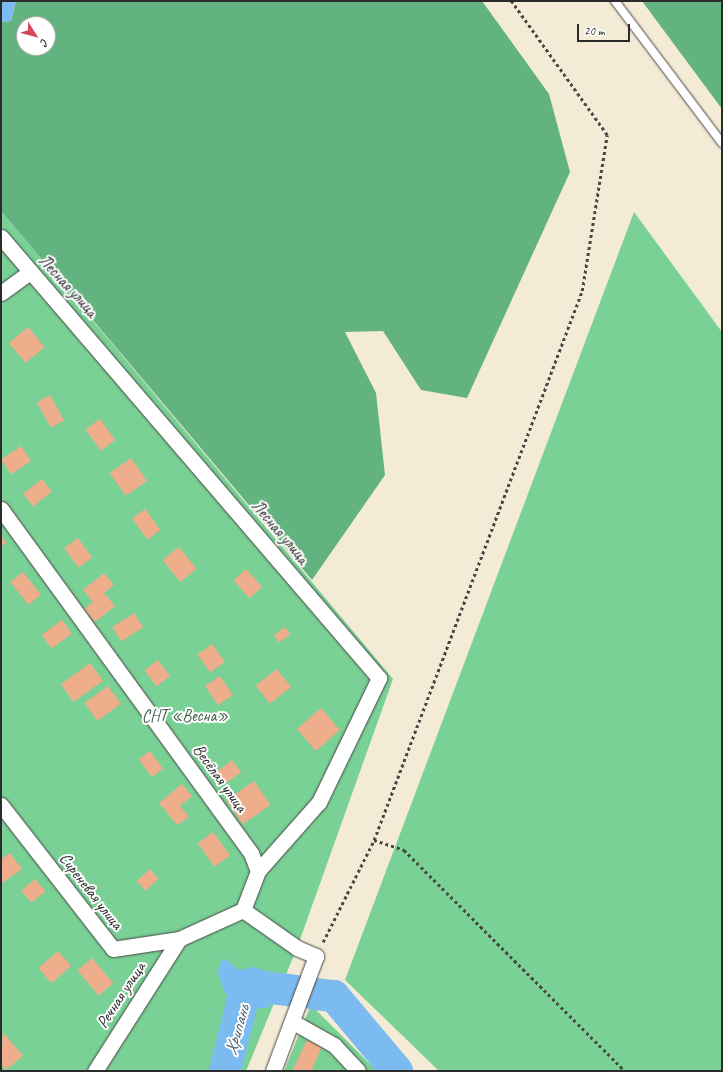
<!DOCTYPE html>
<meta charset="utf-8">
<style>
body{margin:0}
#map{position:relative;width:723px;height:1072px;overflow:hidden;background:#f4ebd6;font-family:Caveat,sans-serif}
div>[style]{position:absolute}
.green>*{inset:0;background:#79d196}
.forest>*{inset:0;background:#62b37f}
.water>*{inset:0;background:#7bbbef}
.river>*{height:32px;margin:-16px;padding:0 16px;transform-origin:16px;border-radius:16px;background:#7bbbef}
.building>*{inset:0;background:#eead8b;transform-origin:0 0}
.path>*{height:2.5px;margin-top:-1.25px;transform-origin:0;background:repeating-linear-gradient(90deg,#494845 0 3px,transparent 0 6px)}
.roads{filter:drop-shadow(0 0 1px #494845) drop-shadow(0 0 1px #494845)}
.service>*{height:8px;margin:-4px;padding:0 4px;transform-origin:4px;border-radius:4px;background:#fff}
.minor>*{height:15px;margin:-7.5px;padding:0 7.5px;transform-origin:7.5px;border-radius:7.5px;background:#fff}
span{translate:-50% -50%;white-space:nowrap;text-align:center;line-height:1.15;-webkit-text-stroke:4px #fff;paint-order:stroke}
.street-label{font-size:17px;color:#2b2b2b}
.park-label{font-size:17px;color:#425d4b}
.water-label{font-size:18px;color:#475d70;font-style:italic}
.frame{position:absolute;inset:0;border:2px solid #2b2b2b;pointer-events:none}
.north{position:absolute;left:16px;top:16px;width:40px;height:40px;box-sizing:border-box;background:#fff;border:1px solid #aaa;border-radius:50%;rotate:126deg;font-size:11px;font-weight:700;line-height:16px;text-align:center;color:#2b2b2b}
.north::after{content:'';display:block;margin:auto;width:14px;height:18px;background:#d1495b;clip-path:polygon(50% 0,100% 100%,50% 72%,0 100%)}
.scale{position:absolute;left:577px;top:24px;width:53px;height:18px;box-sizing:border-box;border:2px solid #2b2b2b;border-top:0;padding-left:5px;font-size:12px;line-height:14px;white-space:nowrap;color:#2b2b2b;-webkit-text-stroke:3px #fff;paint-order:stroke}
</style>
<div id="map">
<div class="green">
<div style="clip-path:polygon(1px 211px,393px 679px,297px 948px,246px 1071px,1px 1071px)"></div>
<div style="clip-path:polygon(634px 212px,722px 332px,722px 1071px,439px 1071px,345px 980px)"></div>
<div style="clip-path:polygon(311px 1005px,377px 1071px,284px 1071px)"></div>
</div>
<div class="forest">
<div style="clip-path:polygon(evenodd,16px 1px,482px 1px,549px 94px,570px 172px,467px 398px,421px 390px,383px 331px,345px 332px,376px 393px,385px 475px,312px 580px,1px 211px,1px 22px,11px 21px,16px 1px,24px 24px,48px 24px,48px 48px,24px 48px,24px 24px)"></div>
<div style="clip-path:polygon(642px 1px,722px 1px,722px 109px)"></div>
</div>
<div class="water">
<div style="clip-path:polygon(1px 1px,16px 1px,11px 21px,1px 22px)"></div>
<div style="clip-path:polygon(223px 958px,239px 970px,255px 967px,269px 973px,275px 988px,269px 1008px,255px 1008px,226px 995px,217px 972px)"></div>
</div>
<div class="river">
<div style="left:314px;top:994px;width:20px;rotate:6deg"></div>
<div style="left:334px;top:996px;width:98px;rotate:50deg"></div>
<div style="left:225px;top:1071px;width:70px;rotate:-76deg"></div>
<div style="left:242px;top:1003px;width:21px;rotate:-53deg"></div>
<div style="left:255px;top:986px;width:41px;rotate:7deg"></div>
</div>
<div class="building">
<div style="left:28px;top:327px;width:26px;height:25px;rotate:50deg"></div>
<div style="left:50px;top:395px;width:29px;height:15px;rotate:61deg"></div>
<div style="left:100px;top:419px;width:26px;height:18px;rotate:54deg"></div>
<div style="left:21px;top:446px;width:18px;height:24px;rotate:56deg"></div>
<div style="left:131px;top:458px;width:28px;height:26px;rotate:55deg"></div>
<div style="left:42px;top:479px;width:16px;height:24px;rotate:52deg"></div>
<div style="left:145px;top:509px;width:26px;height:16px;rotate:54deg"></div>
<div style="clip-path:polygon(1px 535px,6px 543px,1px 546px)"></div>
<div style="left:78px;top:538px;width:24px;height:17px;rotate:54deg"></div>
<div style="left:179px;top:547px;width:28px;height:21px;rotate:51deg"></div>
<div style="left:246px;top:569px;width:24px;height:17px;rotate:48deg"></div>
<div style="left:23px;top:572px;width:29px;height:16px;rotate:52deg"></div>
<div style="clip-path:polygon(104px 573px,114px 585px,104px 593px,115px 606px,95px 622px,84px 609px,93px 602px,83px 590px)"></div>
<div style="left:134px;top:613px;width:17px;height:26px;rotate:57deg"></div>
<div style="left:62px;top:620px;width:17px;height:25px;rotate:54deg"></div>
<div style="left:285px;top:627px;width:9px;height:14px;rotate:54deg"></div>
<div style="left:212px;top:644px;width:22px;height:18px;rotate:54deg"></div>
<div style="left:158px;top:660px;width:20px;height:17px;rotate:53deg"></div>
<div style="left:90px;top:663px;width:22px;height:36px;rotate:54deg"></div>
<div style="left:277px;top:669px;width:23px;height:27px;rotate:52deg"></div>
<div style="left:220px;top:676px;width:23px;height:18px;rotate:56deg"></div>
<div style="left:108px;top:686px;width:22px;height:29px;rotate:54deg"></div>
<div style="left:321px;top:708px;width:29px;height:32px;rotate:49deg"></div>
<div style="left:150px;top:751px;width:22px;height:14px;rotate:54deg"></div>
<div style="left:232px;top:760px;width:15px;height:19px;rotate:53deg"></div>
<div style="left:254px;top:781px;width:29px;height:34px;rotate:55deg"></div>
<div style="clip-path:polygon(182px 784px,192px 796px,180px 806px,189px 817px,177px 825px,159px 803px)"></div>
<div style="left:213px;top:832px;width:29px;height:19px;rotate:54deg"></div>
<div style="clip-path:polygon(10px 853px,22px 869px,1px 884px,1px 859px)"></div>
<div style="left:150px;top:869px;width:13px;height:18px;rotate:48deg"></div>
<div style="left:35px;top:879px;width:16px;height:18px;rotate:50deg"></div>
<div style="left:58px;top:951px;width:20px;height:26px;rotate:49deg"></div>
<div style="left:92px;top:958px;width:33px;height:19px;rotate:50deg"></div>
<div style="clip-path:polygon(3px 1032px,23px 1056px,6px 1070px,1px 1064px)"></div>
<div style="clip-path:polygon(307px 1040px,322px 1047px,312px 1069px,317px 1071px,292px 1071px)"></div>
</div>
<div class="path">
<div style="left:374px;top:840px;width:32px;rotate:18deg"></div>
<div style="left:404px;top:850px;width:313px;rotate:45deg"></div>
<div style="left:323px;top:942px;width:114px;rotate:-63.4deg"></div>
<div style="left:374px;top:840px;width:587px;rotate:-69.25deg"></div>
<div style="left:582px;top:291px;width:158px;rotate:-80.9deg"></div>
<div style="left:607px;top:135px;width:165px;rotate:-125.6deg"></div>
</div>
<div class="roads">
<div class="service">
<div style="left:615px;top:1px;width:178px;rotate:53deg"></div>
</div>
<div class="minor">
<div style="left:1px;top:237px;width:581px;rotate:49.4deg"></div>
<div style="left:379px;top:678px;width:138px;rotate:115.8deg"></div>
<div style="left:319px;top:802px;width:92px;rotate:131.5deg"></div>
<div style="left:1px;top:293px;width:36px;rotate:-36deg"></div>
<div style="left:1px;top:509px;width:425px;rotate:54deg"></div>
<div style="left:251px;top:853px;width:19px;rotate:69deg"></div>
<div style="left:258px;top:871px;width:42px;rotate:111deg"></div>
<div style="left:243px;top:910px;width:66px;rotate:35.1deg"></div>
<div style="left:297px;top:948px;width:21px;rotate:23deg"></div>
<div style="left:316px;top:956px;width:123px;rotate:110.5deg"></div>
<div style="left:1px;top:805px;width:182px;rotate:52.1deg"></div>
<div style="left:113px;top:949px;width:67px;rotate:-8.6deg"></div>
<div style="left:179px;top:939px;width:70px;rotate:-24.4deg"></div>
<div style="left:293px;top:1022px;width:47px;rotate:29.3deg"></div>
<div style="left:334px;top:1045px;width:35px;rotate:47deg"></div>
<div style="left:95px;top:1071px;width:156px;rotate:-57.5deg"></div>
</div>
</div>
<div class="street-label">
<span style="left:68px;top:286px;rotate:48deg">Лесная улица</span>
<span style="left:280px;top:532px;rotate:50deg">Лесная улица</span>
<span style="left:220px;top:778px;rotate:54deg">Весёлая улица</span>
<span style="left:91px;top:891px;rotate:52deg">Сиреневая улица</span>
<span style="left:121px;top:995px;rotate:-57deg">Речная улица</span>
</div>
<div class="park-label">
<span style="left:185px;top:716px">СНТ «Весна»</span>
</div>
<div class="water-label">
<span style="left:237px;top:1030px;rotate:-74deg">Хрипань</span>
</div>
<div class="frame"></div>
<div class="north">С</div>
<div class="scale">20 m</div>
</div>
